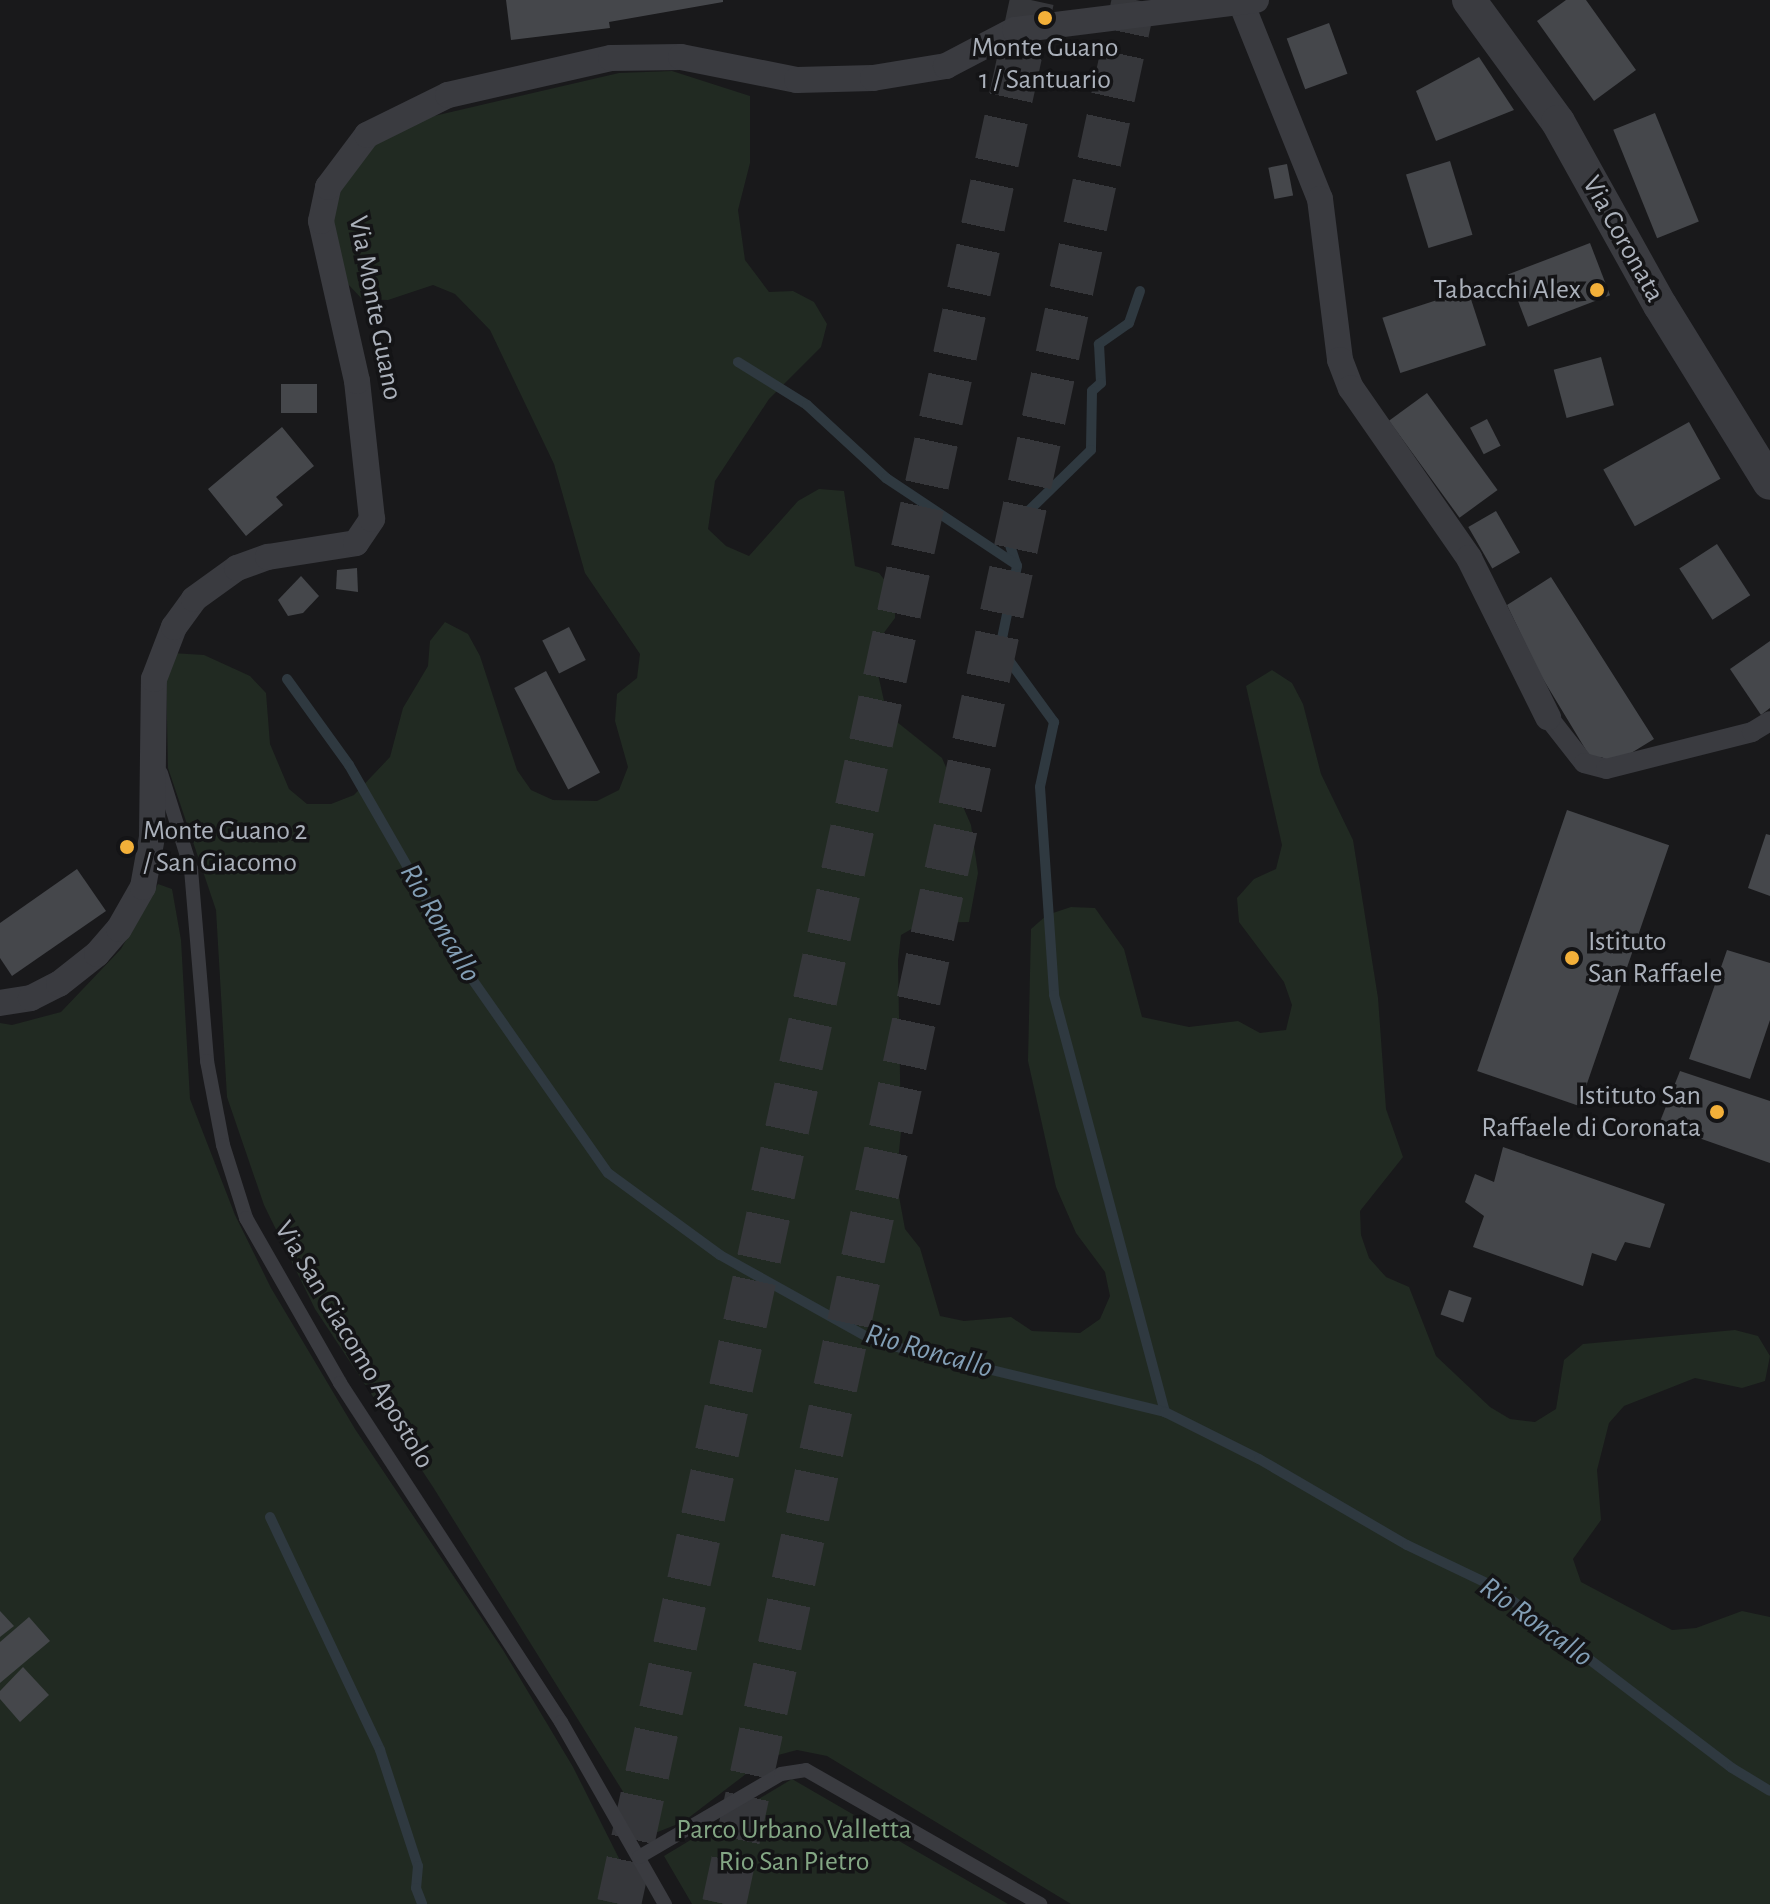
<!DOCTYPE html>
<style>
body{margin:0}
#map{position:relative;width:1770px;height:1904px;overflow:hidden;background:#19191b;font-family:"Alegreya Sans",sans-serif}
div>[style]{position:absolute}
.green>*{inset:0;background:#212a22}
.stream>*{height:10px;margin:-5px;padding:0 5px;transform-origin:5px;border-radius:5px;background:#2f3940}
.building>*{inset:0;background:#45474b;transform-origin:0 0}
.motorway-tunnel>*{height:44px;margin-top:-22px;transform-origin:0;background:repeating-linear-gradient(90deg,#36373b 0 44px,transparent 0 66px)}
.service>*{height:14px;margin:-7px;padding:0 7px;transform-origin:7px;border-radius:7px;background:#3a3b40}
.pedestrian>*{height:20px;margin:-10px;padding:0 10px;transform-origin:10px;border-radius:10px;background:#3a3b40}
.minor>*{height:26px;margin:-13px;padding:0 13px;transform-origin:13px;border-radius:13px;background:#3a3b40}
.tertiary>*{height:34px;margin:-17px;padding:0 17px;transform-origin:17px;border-radius:17px;background:#3a3b40}
.dots>*{width:22px;height:22px;translate:-50% -50%;box-sizing:border-box;border:4px solid #141416;border-radius:50%}
span{translate:-50% -50%;white-space:nowrap;text-align:center;line-height:1.15;-webkit-text-stroke:7px #141416;paint-order:stroke}
.poi-label{font-size:28px;color:#abb1bb}
.right{translate:-100% -50%;text-align:right}
.left{translate:0 -50%;text-align:left}
.street-label{font-size:28px;color:#abb1bb}
.park-label{font-size:28px;color:#83a684}
.water-label{font-size:30px;color:#839fb6;font-style:italic}
</style>
<div id="map">
<div class="green">
<div style="clip-path:polygon(672px 71px,750px 96px,750px 163px,738px 210px,745px 260px,769px 292px,793px 291px,814px 302px,827px 324px,821px 347px,769px 399px,715px 481px,708px 529px,726px 546px,749px 556px,798px 501px,819px 489px,844px 491px,855px 566px,879px 573px,895px 593px,895px 618px,880px 638px,875px 661px,887px 714px,942px 758px,971px 825px,978px 873px,969px 922px,922px 923px,901px 935px,898px 961px,901px 1132px,896px 1180px,905px 1229px,920px 1248px,940px 1316px,964px 1321px,1011px 1317px,1032px 1331px,1080px 1333px,1100px 1319px,1110px 1296px,1105px 1272px,1076px 1233px,1056px 1187px,1028px 1061px,1031px 929px,1047px 915px,1071px 907px,1095px 908px,1124px 949px,1142px 1017px,1189px 1027px,1238px 1021px,1260px 1033px,1286px 1030px,1292px 1005px,1284px 982px,1239px 922px,1237px 898px,1254px 879px,1276px 869px,1282px 845px,1246px 686px,1272px 670px,1292px 683px,1303px 704px,1321px 774px,1353px 840px,1378px 998px,1386px 1109px,1403px 1157px,1360px 1211px,1361px 1235px,1369px 1258px,1386px 1277px,1409px 1287px,1436px 1356px,1490px 1407px,1510px 1419px,1535px 1422px,1556px 1409px,1564px 1360px,1583px 1344px,1735px 1330px,1758px 1336px,1770px 1356px,1765px 1381px,1742px 1388px,1695px 1378px,1624px 1406px,1609px 1423px,1597px 1470px,1601px 1520px,1573px 1559px,1581px 1582px,1672px 1630px,1696px 1628px,1742px 1611px,1770px 1617px,1770px 1904px,1071px 1904px,827px 1756px,797px 1750px,767px 1758px,683px 1822px,650px 1835px,433px 1487px,315px 1309px,264px 1205px,227px 1097px,216px 910px,168px 768px,166px 671px,172px 653px,204px 655px,250px 676px,266px 693px,270px 744px,289px 789px,307px 804px,331px 804px,354px 795px,390px 757px,403px 708px,428px 666px,430px 641px,445px 622px,468px 634px,480px 656px,517px 770px,531px 790px,553px 800px,597px 801px,619px 790px,628px 767px,615px 721px,617px 694px,637px 678px,640px 654px,585px 573px,554px 464px,490px 330px,455px 294px,433px 285px,388px 300px,362px 299px,345px 281px,330px 221px,351px 161px,404px 123px,619px 73px)"></div>
<div style="clip-path:polygon(158px 884px,172px 889px,181px 940px,190px 1099px,235px 1215px,271px 1288px,355px 1429px,503px 1650px,573px 1767px,642px 1904px,0 1904px,0 1023px,12px 1025px,61px 1012px,121px 949px)"></div>
<div style="clip-path:polygon(792px 1779px,861px 1819px,1008px 1904px,692px 1904px,664px 1856px)"></div>
</div>
<div class="stream">
<div style="left:1140px;top:291px;width:34px;rotate:109deg"></div>
<div style="left:1129px;top:323px;width:37px;rotate:145deg"></div>
<div style="left:1099px;top:344px;width:39px;rotate:87deg"></div>
<div style="left:1101px;top:383px;width:12px;rotate:138deg"></div>
<div style="left:1092px;top:391px;width:59px;rotate:91deg"></div>
<div style="left:1091px;top:450px;width:119px;rotate:135.7deg"></div>
<div style="left:1006px;top:533px;width:35px;rotate:72deg"></div>
<div style="left:1017px;top:566px;width:84px;rotate:101.7deg"></div>
<div style="left:1000px;top:648px;width:92px;rotate:53.9deg"></div>
<div style="left:1054px;top:722px;width:66px;rotate:102.2deg"></div>
<div style="left:1040px;top:787px;width:208px;rotate:86.1deg"></div>
<div style="left:1054px;top:995px;width:432px;rotate:75.1deg"></div>
<div style="left:738px;top:362px;width:81px;rotate:31.9deg"></div>
<div style="left:807px;top:405px;width:108px;rotate:42.7deg"></div>
<div style="left:886px;top:478px;width:157px;rotate:33.6deg"></div>
<div style="left:287px;top:679px;width:106px;rotate:54.2deg"></div>
<div style="left:349px;top:765px;width:247px;rotate:60.1deg"></div>
<div style="left:472px;top:979px;width:237px;rotate:55deg"></div>
<div style="left:608px;top:1173px;width:139px;rotate:36.2deg"></div>
<div style="left:720px;top:1255px;width:179px;rotate:29.1deg"></div>
<div style="left:876px;top:1342px;width:297px;rotate:13.6deg"></div>
<div style="left:1165px;top:1412px;width:105px;rotate:26.6deg"></div>
<div style="left:1259px;top:1459px;width:171px;rotate:30.2deg"></div>
<div style="left:1407px;top:1545px;width:95px;rotate:25.5deg"></div>
<div style="left:1493px;top:1586px;width:300px;rotate:37.3deg"></div>
<div style="left:1732px;top:1768px;width:44px;rotate:31.2deg"></div>
<div style="left:270px;top:1517px;width:258px;rotate:64.7deg"></div>
<div style="left:380px;top:1750px;width:122px;rotate:71.9deg"></div>
<div style="left:418px;top:1866px;width:22px;rotate:95deg"></div>
<div style="left:416px;top:1888px;width:17px;rotate:69deg"></div>
</div>
<div class="building">
<div style="clip-path:polygon(506px 0,723px 0,723px 2px,609px 22px,610px 28px,511px 40px)"></div>
<div style="clip-path:polygon(1566px 0,1586px 0,1636px 70px,1594px 101px,1537px 21px)"></div>
<div style="left:1329px;top:23px;width:54px;height:45px;rotate:70deg"></div>
<div style="clip-path:polygon(1479px 57px,1514px 110px,1436px 141px,1416px 91px)"></div>
<div style="left:1655px;top:113px;width:117px;height:45px;rotate:68deg"></div>
<div style="left:1450px;top:161px;width:77px;height:46px;rotate:73deg"></div>
<div style="left:1287px;top:164px;width:32px;height:19px;rotate:79deg"></div>
<div style="left:1590px;top:243px;width:56px;height:88px;rotate:69deg"></div>
<div style="left:1468px;top:290px;width:58px;height:90px;rotate:72deg"></div>
<div style="left:1601px;top:357px;width:50px;height:49px;rotate:75deg"></div>
<div style="left:281px;top:384px;width:36px;height:29px"></div>
<div style="left:1427px;top:393px;width:120px;height:47px;rotate:54deg"></div>
<div style="left:1487px;top:419px;width:30px;height:19px;rotate:63deg"></div>
<div style="left:1689px;top:422px;width:65px;height:98px;rotate:61deg"></div>
<div style="clip-path:polygon(282px 427px,314px 466px,276px 497px,283px 505px,246px 536px,208px 489px)"></div>
<div style="left:1496px;top:511px;width:48px;height:32px;rotate:60deg"></div>
<div style="left:1717px;top:544px;width:61px;height:45px;rotate:57deg"></div>
<div style="clip-path:polygon(357px 568px,358px 592px,336px 589px,337px 570px)"></div>
<div style="clip-path:polygon(301px 576px,319px 596px,303px 613px,288px 616px,278px 600px)"></div>
<div style="clip-path:polygon(1551px 577px,1654px 739px,1610px 766px,1602px 757px,1592px 760px,1540px 674px,1507px 605px)"></div>
<div style="left:569px;top:627px;width:37px;height:30px;rotate:63deg"></div>
<div style="clip-path:polygon(1770px 641px,1770px 708px,1761px 715px,1730px 669px)"></div>
<div style="left:546px;top:671px;width:115px;height:36px;rotate:62deg"></div>
<div style="left:1567px;top:810px;width:108px;height:276px;rotate:19deg"></div>
<div style="clip-path:polygon(1766px 834px,1770px 835px,1770px 896px,1748px 888px)"></div>
<div style="clip-path:polygon(77px 869px,106px 911px,12px 976px,0 958px,0 923px)"></div>
<div style="clip-path:polygon(1727px 950px,1770px 963px,1770px 1020px,1750px 1079px,1689px 1059px)"></div>
<div style="clip-path:polygon(1680px 1071px,1770px 1101px,1770px 1163px,1659px 1124px)"></div>
<div style="clip-path:polygon(1503px 1147px,1665px 1204px,1650px 1248px,1625px 1242px,1616px 1261px,1592px 1253px,1583px 1286px,1473px 1247px,1484px 1216px,1465px 1202px,1475px 1174px,1494px 1182px)"></div>
<div style="left:1449px;top:1290px;width:24px;height:26px;rotate:19deg"></div>
<div style="clip-path:polygon(0 1611px,14px 1626px,0 1637px)"></div>
<div style="clip-path:polygon(29px 1617px,50px 1641px,0 1683px,0 1642px)"></div>
<div style="clip-path:polygon(23px 1667px,49px 1695px,20px 1722px,0 1699px,0 1691px)"></div>
</div>
<div class="motorway-tunnel">
<div style="left:619px;top:1904px;width:1948px;rotate:-77.76deg"></div>
<div style="left:724px;top:1904px;width:1948px;rotate:-77.85deg"></div>
</div>
<div class="service">
<div style="left:161px;top:773px;width:101px;rotate:72.6deg"></div>
<div style="left:191px;top:869px;width:193px;rotate:85.2deg"></div>
<div style="left:207px;top:1061px;width:86px;rotate:79.2deg"></div>
<div style="left:223px;top:1145px;width:77px;rotate:72.5deg"></div>
<div style="left:246px;top:1218px;width:190px;rotate:60.3deg"></div>
<div style="left:340px;top:1383px;width:405px;rotate:56.9deg"></div>
<div style="left:561px;top:1722px;width:210px;rotate:60.3deg"></div>
<div style="left:639px;top:1857px;width:164px;rotate:-30.3deg"></div>
<div style="left:781px;top:1774px;width:25px;rotate:-9deg"></div>
<div style="left:806px;top:1770px;width:270px;rotate:29.8deg"></div>
</div>
<div class="pedestrian">
<div style="left:1548px;top:717px;width:58px;rotate:52deg"></div>
<div style="left:1584px;top:763px;width:23px;rotate:15deg"></div>
<div style="left:1606px;top:769px;width:151px;rotate:-14.2deg"></div>
<div style="left:1752px;top:732px;width:21px;rotate:-31deg"></div>
</div>
<div class="minor">
<div style="left:1240px;top:0;width:214px;rotate:68.1deg"></div>
<div style="left:1320px;top:199px;width:162px;rotate:82.9deg"></div>
<div style="left:1340px;top:360px;width:30px;rotate:69deg"></div>
<div style="left:1351px;top:388px;width:207px;rotate:55.2deg"></div>
<div style="left:1469px;top:558px;width:178px;rotate:63.6deg"></div>
<div style="left:0;top:1003px;width:31px;rotate:-9deg"></div>
<div style="left:31px;top:998px;width:31px;rotate:-27deg"></div>
<div style="left:59px;top:984px;width:48px;rotate:-38.3deg"></div>
<div style="left:97px;top:954px;width:33px;rotate:-49deg"></div>
<div style="left:119px;top:929px;width:48px;rotate:-60.3deg"></div>
<div style="left:143px;top:887px;width:51px;rotate:-79.8deg"></div>
<div style="left:152px;top:837px;width:158px;rotate:-89.3deg"></div>
<div style="left:154px;top:679px;width:56px;rotate:-69deg"></div>
<div style="left:174px;top:627px;width:34px;rotate:-54deg"></div>
<div style="left:194px;top:599px;width:53px;rotate:-35.8deg"></div>
<div style="left:237px;top:568px;width:33px;rotate:-20deg"></div>
<div style="left:268px;top:557px;width:89px;rotate:-9deg"></div>
<div style="left:356px;top:543px;width:29px;rotate:-56deg"></div>
<div style="left:372px;top:519px;width:139px;rotate:-96.2deg"></div>
<div style="left:357px;top:381px;width:164px;rotate:-102.7deg"></div>
<div style="left:321px;top:221px;width:35px;rotate:-78deg"></div>
<div style="left:328px;top:187px;width:65px;rotate:-53.1deg"></div>
<div style="left:367px;top:135px;width:90px;rotate:-26.3deg"></div>
<div style="left:448px;top:95px;width:167px;rotate:-12.8deg"></div>
<div style="left:611px;top:58px;width:70px;rotate:-0.8deg"></div>
<div style="left:681px;top:57px;width:118px;rotate:11.2deg"></div>
<div style="left:797px;top:80px;width:76px;rotate:-1.5deg"></div>
<div style="left:873px;top:78px;width:74px;rotate:-9.3deg"></div>
<div style="left:946px;top:66px;width:78px;rotate:-27.6deg"></div>
<div style="left:1015px;top:30px;width:243px;rotate:-7.1deg"></div>
</div>
<div class="tertiary">
<div style="left:1469px;top:0;width:151px;rotate:53.9deg"></div>
<div style="left:1558px;top:122px;width:210px;rotate:60.9deg"></div>
<div style="left:1660px;top:305px;width:209px;rotate:58.3deg"></div>
</div>
<div class="dots">
<div style="left:1045px;top:18px;background:#f3b039"></div>
<div style="left:1597px;top:290px;background:#f3b039"></div>
<div style="left:127px;top:847px;background:#f3b039"></div>
<div style="left:1572px;top:958px;background:#f3b039"></div>
<div style="left:1717px;top:1112px;background:#f3b039"></div>
</div>
<div class="poi-label">
<span style="left:1045px;top:64px">Monte Guano<br>1 / Santuario</span>
<span class="right" style="left:1581px;top:290px">Tabacchi Alex</span>
<span class="left" style="left:143px;top:847px">Monte Guano 2<br>/ San Giacomo</span>
<span class="left" style="left:1588px;top:958px">Istituto<br>San Raffaele</span>
<span class="right" style="left:1701px;top:1112px">Istituto San<br>Raffaele di Coronata</span>
</div>
<div class="street-label">
<span style="left:1623px;top:239px;rotate:61deg">Via Coronata</span>
<span style="left:375px;top:308px;rotate:79deg">Via Monte Guano</span>
<span style="left:354px;top:1345px;rotate:59deg">Via San Giacomo Apostolo</span>
</div>
<div class="park-label">
<span style="left:794px;top:1846px">Parco Urbano Valletta<br>Rio San Pietro</span>
</div>
<div class="water-label">
<span style="left:440px;top:923px;rotate:60deg">Rio Roncallo</span>
<span style="left:929px;top:1351px;rotate:16deg">Rio Roncallo</span>
<span style="left:1536px;top:1622px;rotate:36deg">Rio Roncallo</span>
</div>
</div>
